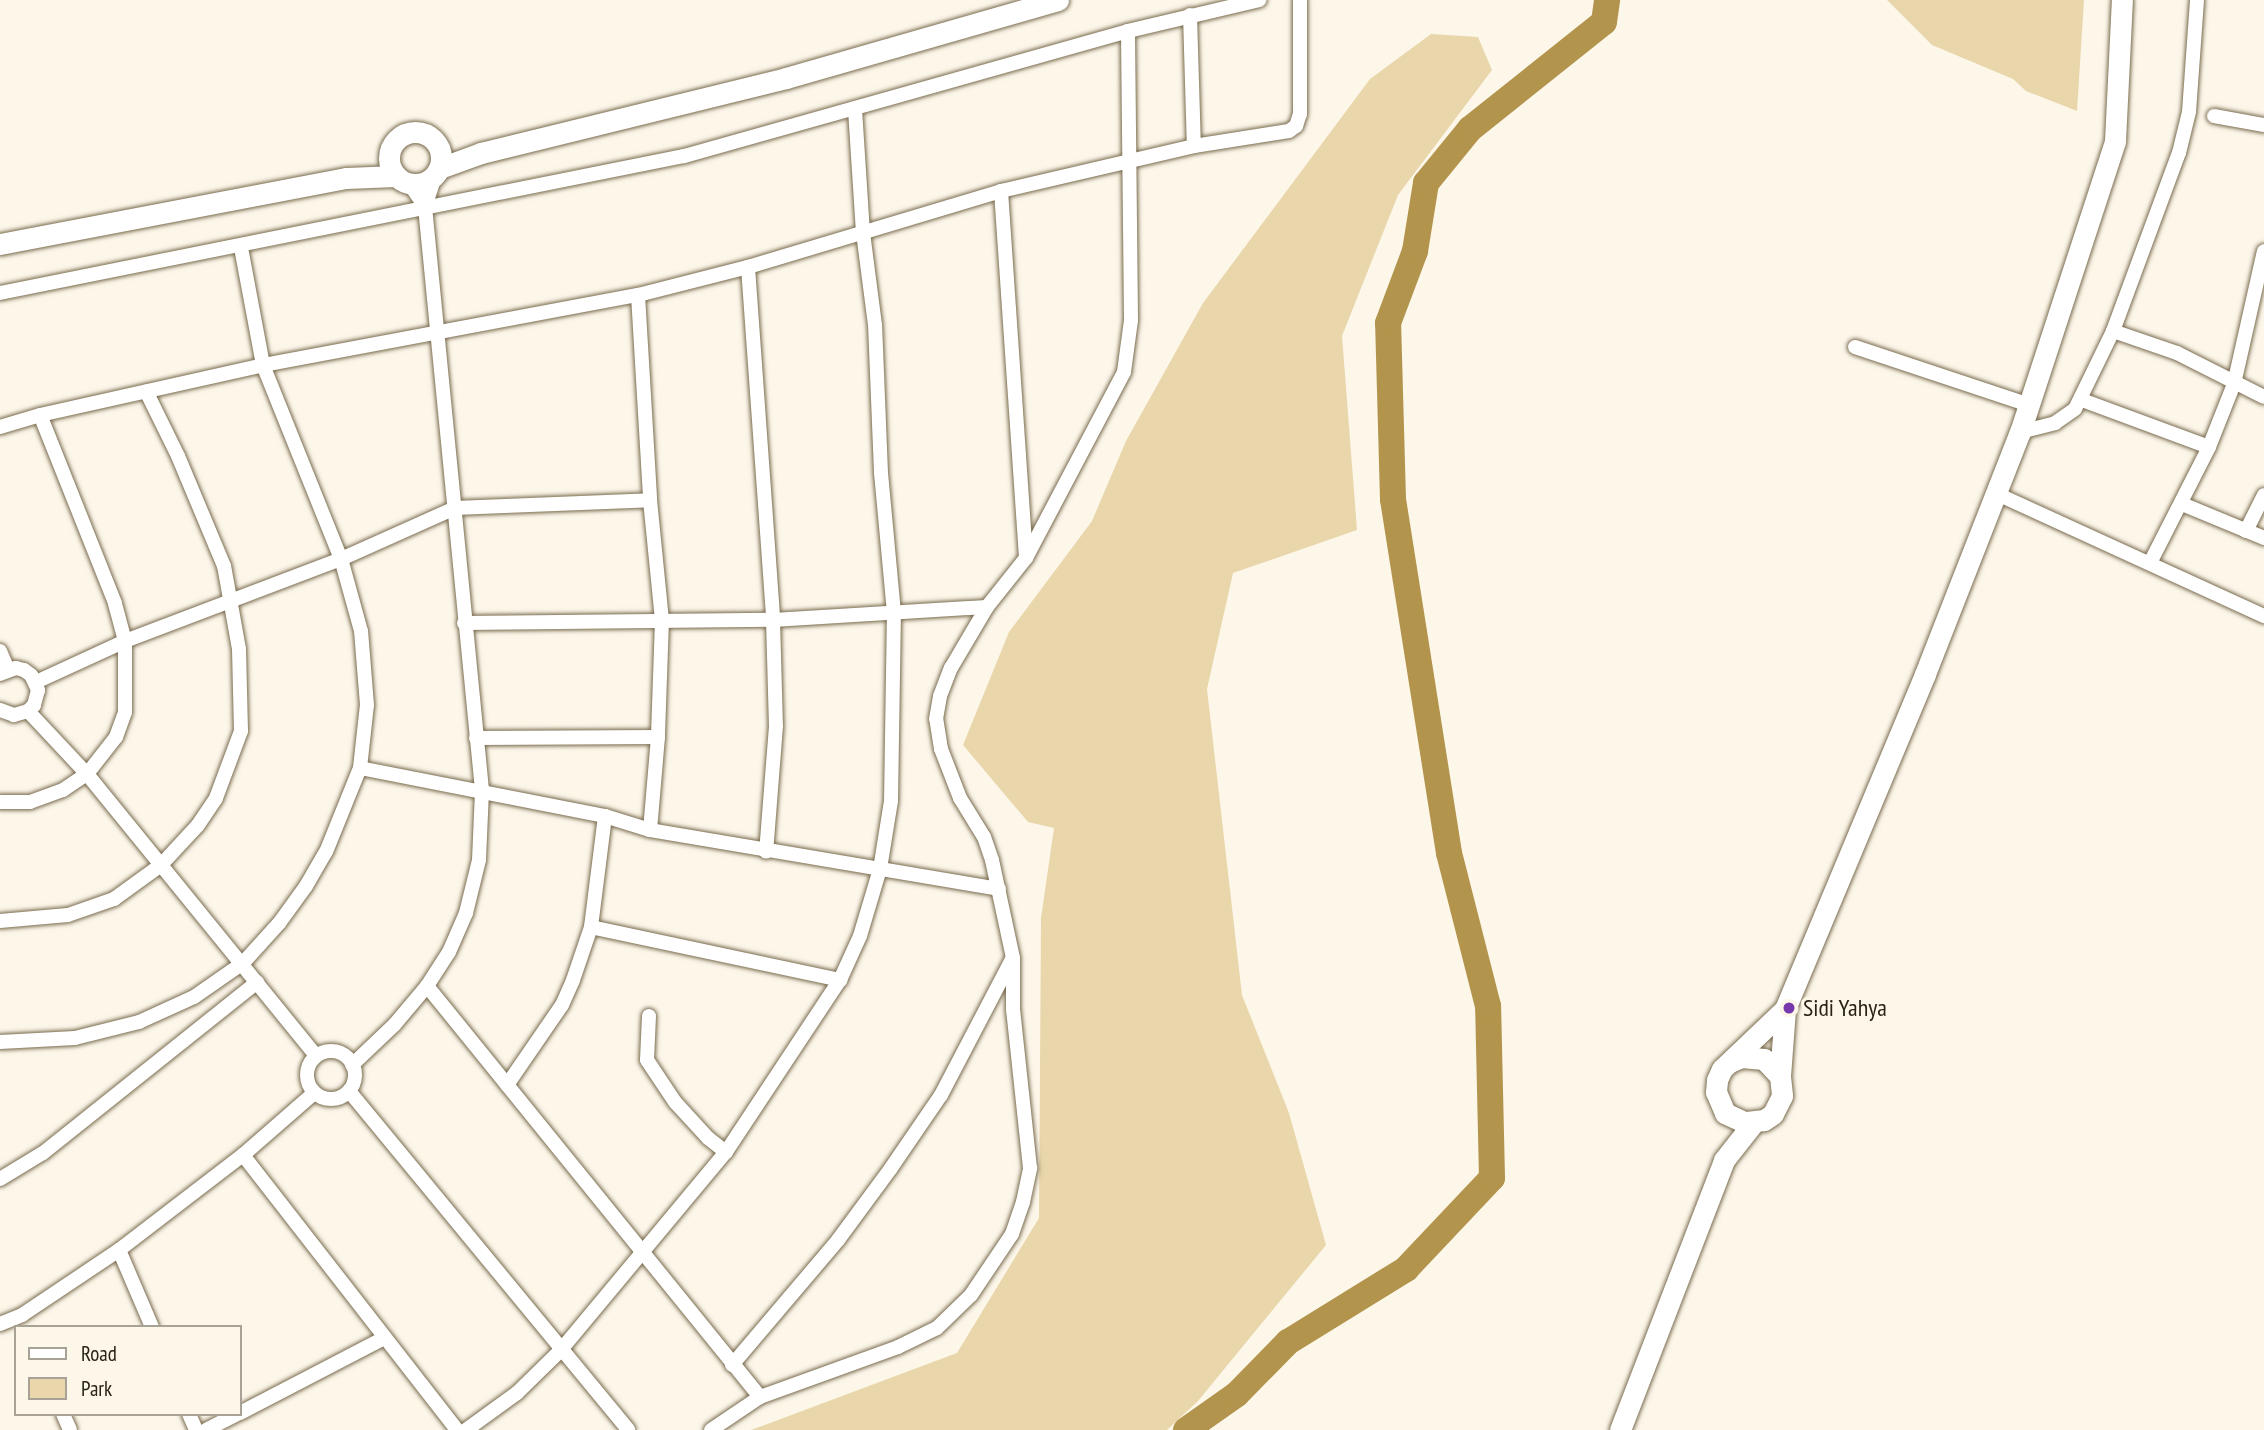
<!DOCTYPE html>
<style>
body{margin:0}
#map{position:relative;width:2264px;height:1430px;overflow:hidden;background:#fdf7ea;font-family:"PT Sans Narrow",sans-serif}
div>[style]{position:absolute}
.green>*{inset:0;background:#e9d6ab}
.river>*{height:26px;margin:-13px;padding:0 13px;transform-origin:13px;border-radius:13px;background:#b3944c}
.roads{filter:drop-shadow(0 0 2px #796b4e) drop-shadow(0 0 2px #796b4e)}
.street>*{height:14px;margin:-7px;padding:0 7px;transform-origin:7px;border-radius:7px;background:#fff}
.street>.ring{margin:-7px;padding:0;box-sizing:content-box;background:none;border:14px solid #fff;border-radius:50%}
.secondary>*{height:21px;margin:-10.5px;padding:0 10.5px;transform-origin:10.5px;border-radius:10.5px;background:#fff}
.secondary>.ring{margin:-10.5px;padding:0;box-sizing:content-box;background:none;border:21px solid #fff;border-radius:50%}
.dots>*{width:19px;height:19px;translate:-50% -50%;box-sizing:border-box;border:4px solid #fdf7ea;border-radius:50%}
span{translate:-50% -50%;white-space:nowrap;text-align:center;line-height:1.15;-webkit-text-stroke:6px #fdf7ea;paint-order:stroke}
.poi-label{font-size:24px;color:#292317}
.left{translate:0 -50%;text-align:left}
.legend{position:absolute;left:14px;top:1325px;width:228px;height:91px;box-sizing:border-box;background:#fdf7ea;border:2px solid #a8a296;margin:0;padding:9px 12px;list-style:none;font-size:21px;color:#292317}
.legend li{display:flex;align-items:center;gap:14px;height:35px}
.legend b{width:35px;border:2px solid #a8a296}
</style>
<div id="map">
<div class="green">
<div style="clip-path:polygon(1887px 0,2084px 0,2077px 111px,2026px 91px,2013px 79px,1932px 45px)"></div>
<div style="clip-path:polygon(1431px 34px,1478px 37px,1492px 70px,1398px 195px,1342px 336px,1357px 530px,1233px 573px,1207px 689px,1242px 995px,1289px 1113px,1326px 1245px,1198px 1401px,1167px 1430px,751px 1430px,957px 1353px,1039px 1218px,1041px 918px,1054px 828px,1028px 822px,963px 745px,1009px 632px,1092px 521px,1126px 441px,1203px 303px,1370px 79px)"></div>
</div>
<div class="river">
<div style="left:1186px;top:1430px;width:62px;rotate:-35.2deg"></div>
<div style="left:1237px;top:1394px;width:73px;rotate:-45.6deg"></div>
<div style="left:1288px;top:1342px;width:139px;rotate:-31.7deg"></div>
<div style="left:1406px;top:1269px;width:125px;rotate:-46.6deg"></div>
<div style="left:1492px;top:1178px;width:172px;rotate:-91.3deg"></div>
<div style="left:1488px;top:1006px;width:158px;rotate:-104.3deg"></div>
<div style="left:1449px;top:853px;width:358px;rotate:-99deg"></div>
<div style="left:1393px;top:499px;width:176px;rotate:-91.6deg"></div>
<div style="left:1388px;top:323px;width:77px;rotate:-69.4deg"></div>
<div style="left:1415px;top:251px;width:69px;rotate:-80.8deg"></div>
<div style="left:1426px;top:183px;width:70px;rotate:-50.8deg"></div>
<div style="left:1470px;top:129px;width:171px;rotate:-38.6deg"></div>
<div style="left:1604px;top:22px;width:22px;rotate:-82deg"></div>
</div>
<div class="roads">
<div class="street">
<div style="left:1190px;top:15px;width:131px;rotate:88.3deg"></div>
<div style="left:2214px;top:116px;width:51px;rotate:10.2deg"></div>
<div style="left:409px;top:183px;width:29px;rotate:56deg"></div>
<div style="left:1001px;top:191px;width:367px;rotate:86.1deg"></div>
<div style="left:748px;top:267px;width:354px;rotate:85.9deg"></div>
<div style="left:773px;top:620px;width:106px;rotate:88.4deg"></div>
<div style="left:776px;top:726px;width:126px;rotate:94.5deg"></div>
<div style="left:0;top:293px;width:698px;rotate:-11.33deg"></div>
<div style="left:684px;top:156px;width:461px;rotate:-15.7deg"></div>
<div style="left:1128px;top:31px;width:135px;rotate:-13.3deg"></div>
<div style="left:638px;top:295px;width:205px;rotate:86.6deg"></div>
<div style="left:650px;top:500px;width:121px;rotate:84.3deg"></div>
<div style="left:662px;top:620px;width:117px;rotate:92deg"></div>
<div style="left:658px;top:737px;width:93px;rotate:94.9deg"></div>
<div style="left:2113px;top:331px;width:68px;rotate:19deg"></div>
<div style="left:2177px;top:353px;width:97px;rotate:26.8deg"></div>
<div style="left:1855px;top:347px;width:183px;rotate:18.4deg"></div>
<div style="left:2082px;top:400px;width:135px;rotate:20.3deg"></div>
<div style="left:0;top:427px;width:42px;rotate:-16.7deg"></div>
<div style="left:40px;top:415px;width:229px;rotate:-12.6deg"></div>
<div style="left:263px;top:365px;width:381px;rotate:-10.6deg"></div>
<div style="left:638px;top:295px;width:114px;rotate:-14.3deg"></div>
<div style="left:748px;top:267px;width:264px;rotate:-16.7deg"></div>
<div style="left:1001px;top:191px;width:198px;rotate:-13.1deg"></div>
<div style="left:1194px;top:146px;width:96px;rotate:-9deg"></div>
<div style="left:1289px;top:131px;width:9px;rotate:-36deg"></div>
<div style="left:1296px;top:126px;width:13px;rotate:-72deg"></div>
<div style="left:1300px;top:114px;width:114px;rotate:-90deg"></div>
<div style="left:2020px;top:432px;width:36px;rotate:-14deg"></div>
<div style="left:2055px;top:423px;width:24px;rotate:-35deg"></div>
<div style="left:2075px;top:409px;width:87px;rotate:-64deg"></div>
<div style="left:2113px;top:331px;width:190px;rotate:-69.7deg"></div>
<div style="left:2179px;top:153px;width:42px;rotate:-76.3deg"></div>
<div style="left:2189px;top:112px;width:112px;rotate:-85.9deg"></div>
<div style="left:1995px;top:493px;width:296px;rotate:24.6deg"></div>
<div style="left:2182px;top:504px;width:89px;rotate:22.5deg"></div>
<div style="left:2246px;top:531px;width:40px;rotate:-63.4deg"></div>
<div style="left:2150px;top:563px;width:130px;rotate:-63deg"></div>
<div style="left:2209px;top:447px;width:68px;rotate:-68.4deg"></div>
<div style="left:2234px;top:384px;width:136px;rotate:-77.3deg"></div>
<div style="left:464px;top:623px;width:309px;rotate:-0.6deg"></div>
<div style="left:773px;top:620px;width:214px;rotate:-3.5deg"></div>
<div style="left:0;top:651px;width:21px;rotate:67deg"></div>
<div style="left:0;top:674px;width:17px;rotate:-21deg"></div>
<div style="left:16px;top:668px;width:8px;rotate:14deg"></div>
<div style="left:24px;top:670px;width:9px;rotate:36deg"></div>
<div style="left:31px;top:675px;width:17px;rotate:65deg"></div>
<div style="left:38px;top:690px;width:16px;rotate:105deg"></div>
<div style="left:34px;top:705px;width:8px;rotate:135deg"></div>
<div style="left:28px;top:711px;width:15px;rotate:164deg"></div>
<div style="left:14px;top:715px;width:15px;rotate:-160deg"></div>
<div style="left:36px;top:682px;width:98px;rotate:-24.7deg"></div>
<div style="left:125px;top:641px;width:231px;rotate:-20.8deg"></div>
<div style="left:341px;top:559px;width:125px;rotate:-24.1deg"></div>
<div style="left:455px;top:508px;width:195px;rotate:-2.3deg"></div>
<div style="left:28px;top:711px;width:86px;rotate:46.9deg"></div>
<div style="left:87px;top:774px;width:363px;rotate:50.9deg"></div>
<div style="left:476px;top:738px;width:182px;rotate:-0.3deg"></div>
<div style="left:360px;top:768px;width:250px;rotate:11.1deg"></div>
<div style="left:605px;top:816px;width:47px;rotate:17.3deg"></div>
<div style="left:650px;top:830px;width:354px;rotate:9.6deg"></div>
<div style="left:0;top:802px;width:30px"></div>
<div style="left:30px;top:802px;width:35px;rotate:-20deg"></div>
<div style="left:63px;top:790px;width:29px;rotate:-34deg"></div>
<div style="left:87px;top:774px;width:47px;rotate:-51.9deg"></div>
<div style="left:116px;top:737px;width:27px;rotate:-70deg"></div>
<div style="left:125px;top:712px;width:71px;rotate:-90deg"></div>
<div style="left:125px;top:641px;width:39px;rotate:-105deg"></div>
<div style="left:115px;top:603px;width:202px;rotate:-111.7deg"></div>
<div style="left:0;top:921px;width:68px;rotate:-5deg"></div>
<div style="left:68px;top:915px;width:49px;rotate:-19.2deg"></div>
<div style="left:114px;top:899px;width:58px;rotate:-35.9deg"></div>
<div style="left:161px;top:865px;width:54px;rotate:-47.2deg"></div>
<div style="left:198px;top:825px;width:32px;rotate:-56deg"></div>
<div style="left:216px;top:798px;width:72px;rotate:-69.5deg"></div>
<div style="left:241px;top:731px;width:82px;rotate:-91.4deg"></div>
<div style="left:239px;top:649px;width:84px;rotate:-100.2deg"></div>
<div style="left:224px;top:566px;width:119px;rotate:-112.7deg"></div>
<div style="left:178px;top:456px;width:72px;rotate:-116.2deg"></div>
<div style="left:591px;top:927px;width:255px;rotate:12deg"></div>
<div style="left:427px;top:986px;width:529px;rotate:50.98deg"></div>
<div style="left:649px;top:1016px;width:44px;rotate:92.6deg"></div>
<div style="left:647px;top:1060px;width:50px;rotate:56.3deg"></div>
<div style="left:675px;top:1102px;width:49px;rotate:47.5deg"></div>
<div style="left:708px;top:1138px;width:23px;rotate:38deg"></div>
<div style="left:0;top:1042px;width:75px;rotate:-3.1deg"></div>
<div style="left:75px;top:1038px;width:66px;rotate:-14deg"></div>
<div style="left:139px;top:1022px;width:60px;rotate:-24.4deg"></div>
<div style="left:194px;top:997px;width:60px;rotate:-34.8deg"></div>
<div style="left:243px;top:963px;width:55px;rotate:-47.9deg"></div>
<div style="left:280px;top:922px;width:44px;rotate:-54.2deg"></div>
<div style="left:306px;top:886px;width:39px;rotate:-60deg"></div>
<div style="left:326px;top:852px;width:91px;rotate:-68deg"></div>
<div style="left:360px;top:768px;width:63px;rotate:-83.7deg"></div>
<div style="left:367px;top:705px;width:74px;rotate:-94.6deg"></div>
<div style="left:361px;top:631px;width:75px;rotate:-105.5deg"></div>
<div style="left:341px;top:559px;width:209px;rotate:-111.9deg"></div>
<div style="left:263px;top:365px;width:120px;rotate:-100.6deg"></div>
<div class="ring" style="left:307px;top:1051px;width:34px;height:34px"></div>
<div style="left:352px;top:1065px;width:59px;rotate:-43.6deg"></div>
<div style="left:395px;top:1024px;width:50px;rotate:-49.9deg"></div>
<div style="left:427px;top:986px;width:40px;rotate:-57.1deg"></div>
<div style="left:449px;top:952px;width:43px;rotate:-66.4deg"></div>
<div style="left:466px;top:913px;width:55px;rotate:-76.2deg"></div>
<div style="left:479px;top:860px;width:70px;rotate:-87.5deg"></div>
<div style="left:482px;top:790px;width:586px;rotate:-95.58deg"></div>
<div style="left:425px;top:207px;width:35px;rotate:-72deg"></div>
<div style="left:507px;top:1085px;width:97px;rotate:-55.5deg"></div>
<div style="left:562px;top:1005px;width:27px;rotate:-66deg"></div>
<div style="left:573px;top:980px;width:56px;rotate:-71.2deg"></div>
<div style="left:591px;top:927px;width:112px;rotate:-82.8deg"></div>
<div style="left:349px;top:1091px;width:439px;rotate:50.5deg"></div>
<div style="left:243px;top:1155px;width:348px;rotate:52.1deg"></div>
<div style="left:0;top:1179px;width:50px;rotate:-31.2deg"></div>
<div style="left:43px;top:1153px;width:274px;rotate:-38.6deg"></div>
<div style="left:119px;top:1250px;width:84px;rotate:66.8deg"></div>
<div style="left:0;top:1324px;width:24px;rotate:-22deg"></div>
<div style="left:22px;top:1315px;width:117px;rotate:-33.8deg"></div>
<div style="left:119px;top:1250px;width:156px;rotate:-37.5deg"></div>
<div style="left:243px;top:1155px;width:94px;rotate:-41.1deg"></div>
<div style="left:732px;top:1365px;width:164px;rotate:-49.7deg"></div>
<div style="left:838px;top:1240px;width:89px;rotate:-53.6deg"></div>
<div style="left:891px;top:1168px;width:88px;rotate:-55.6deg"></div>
<div style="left:941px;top:1095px;width:153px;rotate:-62.4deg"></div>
<div style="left:240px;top:1413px;width:162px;rotate:-27.5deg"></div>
<div style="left:63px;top:1414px;width:17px;rotate:66deg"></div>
<div style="left:189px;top:1414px;width:17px;rotate:66deg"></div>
<div style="left:206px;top:1430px;width:35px;rotate:-27deg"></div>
<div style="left:466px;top:1430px;width:63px;rotate:-36deg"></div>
<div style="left:517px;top:1393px;width:60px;rotate:-44.3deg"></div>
<div style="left:560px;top:1351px;width:259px;rotate:-50.2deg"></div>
<div style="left:726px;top:1152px;width:206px;rotate:-56.5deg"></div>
<div style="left:840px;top:980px;width:48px;rotate:-65.6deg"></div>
<div style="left:860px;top:936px;width:70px;rotate:-73.4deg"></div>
<div style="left:880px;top:869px;width:69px;rotate:-80.8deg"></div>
<div style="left:891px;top:801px;width:188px;rotate:-89.1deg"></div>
<div style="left:894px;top:613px;width:141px;rotate:-95.3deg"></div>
<div style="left:881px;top:473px;width:148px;rotate:-92.3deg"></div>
<div style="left:875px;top:325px;width:93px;rotate:-97.4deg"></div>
<div style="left:863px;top:233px;width:125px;rotate:-93.7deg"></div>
<div style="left:711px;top:1430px;width:59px;rotate:-34deg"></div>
<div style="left:760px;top:1397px;width:147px;rotate:-19.9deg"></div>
<div style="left:898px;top:1347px;width:43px;rotate:-26deg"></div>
<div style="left:937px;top:1328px;width:47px;rotate:-44.1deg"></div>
<div style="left:971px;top:1295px;width:73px;rotate:-56.1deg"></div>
<div style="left:1012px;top:1234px;width:34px;rotate:-71deg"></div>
<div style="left:1023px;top:1202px;width:35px;rotate:-78deg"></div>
<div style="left:1030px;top:1168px;width:159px;rotate:-96.1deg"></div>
<div style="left:1013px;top:1010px;width:52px;rotate:-90deg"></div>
<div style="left:1013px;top:958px;width:100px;rotate:-102.1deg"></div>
<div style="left:992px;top:860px;width:24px;rotate:-109deg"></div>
<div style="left:984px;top:837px;width:46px;rotate:-121.6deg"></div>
<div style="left:960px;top:798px;width:53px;rotate:-111.2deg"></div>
<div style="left:941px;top:749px;width:30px;rotate:-99deg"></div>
<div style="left:936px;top:719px;width:23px;rotate:-80deg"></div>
<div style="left:940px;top:696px;width:30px;rotate:-69deg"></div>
<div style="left:951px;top:668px;width:71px;rotate:-59.5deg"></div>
<div style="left:987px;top:607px;width:63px;rotate:-51.5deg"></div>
<div style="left:1026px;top:558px;width:210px;rotate:-62.2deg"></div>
<div style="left:1124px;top:372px;width:52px;rotate:-82.3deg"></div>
<div style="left:1131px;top:320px;width:289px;rotate:-90.6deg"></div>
</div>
<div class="secondary">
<div class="ring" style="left:389px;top:132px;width:31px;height:31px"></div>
<div style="left:440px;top:168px;width:44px;rotate:-20.1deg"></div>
<div style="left:481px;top:153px;width:314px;rotate:-13.8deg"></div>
<div style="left:786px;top:78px;width:283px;rotate:-16deg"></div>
<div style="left:0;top:244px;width:352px;rotate:-10.8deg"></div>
<div style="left:346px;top:178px;width:50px;rotate:-2.3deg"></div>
<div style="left:1730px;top:1062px;width:12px;rotate:-24deg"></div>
<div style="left:1741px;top:1057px;width:23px;rotate:5deg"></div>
<div style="left:1764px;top:1059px;width:23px;rotate:47deg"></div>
<div style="left:1780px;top:1076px;width:20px;rotate:84deg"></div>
<div style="left:1782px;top:1096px;width:20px;rotate:117deg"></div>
<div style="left:1773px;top:1114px;width:11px;rotate:146deg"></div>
<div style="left:1764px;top:1120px;width:20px;rotate:174deg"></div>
<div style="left:1744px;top:1122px;width:21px;rotate:-155deg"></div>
<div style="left:1725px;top:1113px;width:23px;rotate:-113deg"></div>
<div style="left:1716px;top:1092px;width:12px;rotate:-85deg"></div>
<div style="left:1717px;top:1080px;width:12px;rotate:-66deg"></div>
<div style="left:1722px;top:1069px;width:87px;rotate:-43.6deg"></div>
<div style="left:1785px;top:1009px;width:363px;rotate:-67.3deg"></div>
<div style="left:1925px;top:674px;width:260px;rotate:-68.6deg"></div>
<div style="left:2020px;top:432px;width:306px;rotate:-71.9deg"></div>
<div style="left:2115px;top:141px;width:141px;rotate:-87.2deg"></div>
<div style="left:1780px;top:1076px;width:67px;rotate:-85.7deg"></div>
<div style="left:1620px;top:1430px;width:289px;rotate:-68.9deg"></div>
<div style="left:1724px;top:1160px;width:48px;rotate:-51.7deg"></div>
</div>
</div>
<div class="dots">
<div style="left:1789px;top:1008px;background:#7738ad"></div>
</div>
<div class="poi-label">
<span class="left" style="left:1803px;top:1008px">Sidi Yahya</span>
</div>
<ul class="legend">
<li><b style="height:9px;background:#fff"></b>Road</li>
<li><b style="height:19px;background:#e9d6ab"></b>Park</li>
</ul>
</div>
